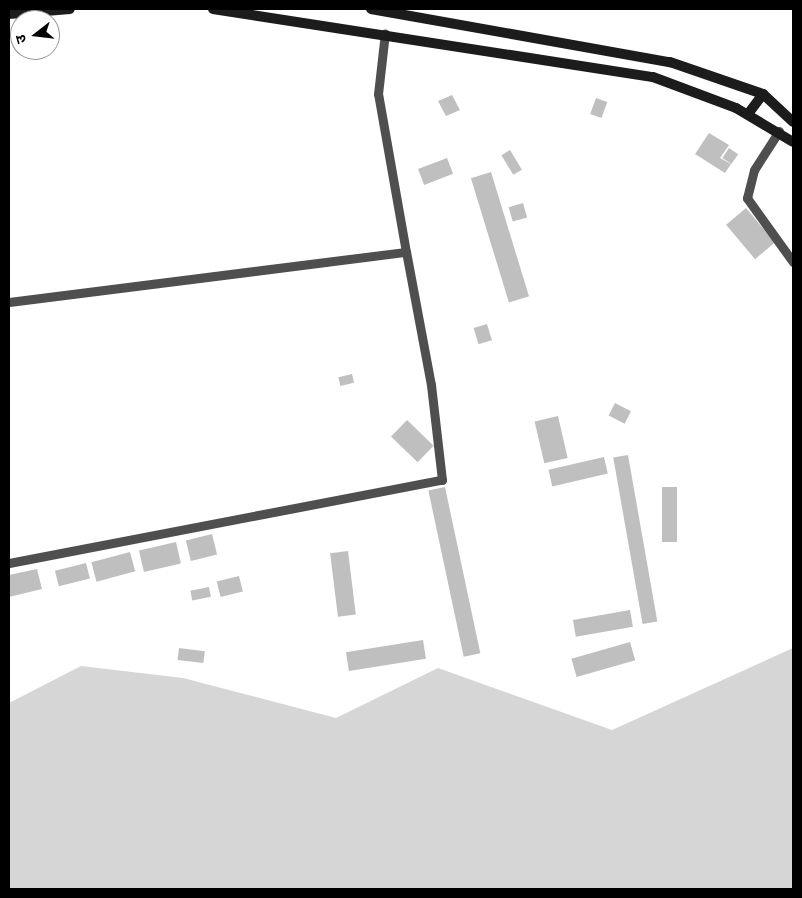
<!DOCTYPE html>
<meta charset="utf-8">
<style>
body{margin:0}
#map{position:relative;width:802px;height:898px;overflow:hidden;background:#fff;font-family:Karla,"Noto Sans Devanagari",sans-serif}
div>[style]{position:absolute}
.green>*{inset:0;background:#d6d6d6}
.building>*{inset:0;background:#bfbfbf;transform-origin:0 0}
.service>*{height:9px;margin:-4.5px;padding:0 4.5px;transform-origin:4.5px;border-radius:4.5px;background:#4f4f4f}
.secondary>*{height:10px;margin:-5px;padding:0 5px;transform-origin:5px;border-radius:5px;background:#1c1c1c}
span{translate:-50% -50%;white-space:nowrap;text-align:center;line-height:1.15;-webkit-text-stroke:4px #fff;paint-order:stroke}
.frame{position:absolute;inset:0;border:10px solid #000;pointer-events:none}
.north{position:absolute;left:10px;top:10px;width:50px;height:50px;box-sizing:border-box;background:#fff;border:1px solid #999;border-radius:50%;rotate:254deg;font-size:14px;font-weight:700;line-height:20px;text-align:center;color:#000}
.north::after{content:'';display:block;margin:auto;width:18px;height:22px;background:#000;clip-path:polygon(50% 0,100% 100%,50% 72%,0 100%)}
</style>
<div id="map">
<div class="green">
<div style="clip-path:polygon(793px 648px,793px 889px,9px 889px,9px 703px,81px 666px,183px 678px,336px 718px,438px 668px,612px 730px)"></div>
</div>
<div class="building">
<div style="clip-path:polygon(452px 95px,460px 110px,446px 116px,438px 101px)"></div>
<div style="left:596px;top:98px;width:12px;height:17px;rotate:20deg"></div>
<div style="clip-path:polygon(709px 133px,729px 145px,720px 158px,731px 164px,725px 173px,695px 154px)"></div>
<div style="left:729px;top:148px;width:11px;height:12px;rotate:34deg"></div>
<div style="left:510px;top:150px;width:23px;height:10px;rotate:59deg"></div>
<div style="left:447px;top:158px;width:17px;height:31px;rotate:69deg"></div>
<div style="left:491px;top:172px;width:130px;height:21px;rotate:73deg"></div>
<div style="left:523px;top:203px;width:15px;height:15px;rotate:74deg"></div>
<div style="left:746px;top:208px;width:45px;height:26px;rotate:50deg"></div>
<div style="left:487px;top:324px;width:17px;height:14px;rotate:73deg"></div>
<div style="left:352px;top:374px;width:9px;height:14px;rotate:77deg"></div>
<div style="left:615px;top:403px;width:18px;height:14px;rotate:27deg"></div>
<div style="left:558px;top:416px;width:43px;height:24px;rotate:77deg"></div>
<div style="left:407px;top:420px;width:37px;height:23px;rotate:44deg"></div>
<div style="left:628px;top:455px;width:169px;height:15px;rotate:80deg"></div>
<div style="left:604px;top:457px;width:17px;height:57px;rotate:77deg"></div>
<div style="left:445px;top:487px;width:170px;height:17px;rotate:78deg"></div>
<div style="left:662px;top:487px;width:15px;height:55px"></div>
<div style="left:212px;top:534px;width:21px;height:27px;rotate:76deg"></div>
<div style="left:176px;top:542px;width:22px;height:38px;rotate:77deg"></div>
<div style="left:348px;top:551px;width:64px;height:18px;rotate:83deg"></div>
<div style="left:130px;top:552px;width:20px;height:40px;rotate:75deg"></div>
<div style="left:86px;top:563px;width:16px;height:32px;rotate:76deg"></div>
<div style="clip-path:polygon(37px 569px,42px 589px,9px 597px,9px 575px)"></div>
<div style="left:239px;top:576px;width:16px;height:23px;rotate:76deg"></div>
<div style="left:209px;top:587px;width:10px;height:19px;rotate:79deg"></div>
<div style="left:630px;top:610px;width:17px;height:58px;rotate:80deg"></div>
<div style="left:423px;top:640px;width:19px;height:78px;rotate:81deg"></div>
<div style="left:630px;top:642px;width:19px;height:61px;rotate:74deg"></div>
<div style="left:179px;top:648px;width:26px;height:12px;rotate:7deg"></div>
</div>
<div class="service">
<div style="left:779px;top:131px;width:46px;rotate:122.7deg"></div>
<div style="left:754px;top:170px;width:29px;rotate:104deg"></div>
<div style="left:747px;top:198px;width:79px;rotate:54.3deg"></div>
<div style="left:9px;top:302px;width:400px;rotate:-7.2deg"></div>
<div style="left:406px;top:252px;width:160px;rotate:-100deg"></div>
<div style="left:378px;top:94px;width:61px;rotate:-83.5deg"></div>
<div style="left:9px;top:563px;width:441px;rotate:-10.9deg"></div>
<div style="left:442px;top:480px;width:96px;rotate:-96.6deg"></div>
<div style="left:431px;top:385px;width:135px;rotate:-100.6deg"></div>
</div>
<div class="secondary">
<div style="left:213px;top:9px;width:445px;rotate:8.8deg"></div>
<div style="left:653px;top:77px;width:89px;rotate:20.5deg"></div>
<div style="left:736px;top:108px;width:66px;rotate:30.8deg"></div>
<div style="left:371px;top:9px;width:304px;rotate:10.1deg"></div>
<div style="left:670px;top:62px;width:98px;rotate:19deg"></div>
<div style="left:763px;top:94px;width:41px;rotate:43deg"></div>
<div style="left:9px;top:14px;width:61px;rotate:-4.7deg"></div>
<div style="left:748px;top:114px;width:25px;rotate:-53deg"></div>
</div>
<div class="frame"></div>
<div class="north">उ</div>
</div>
